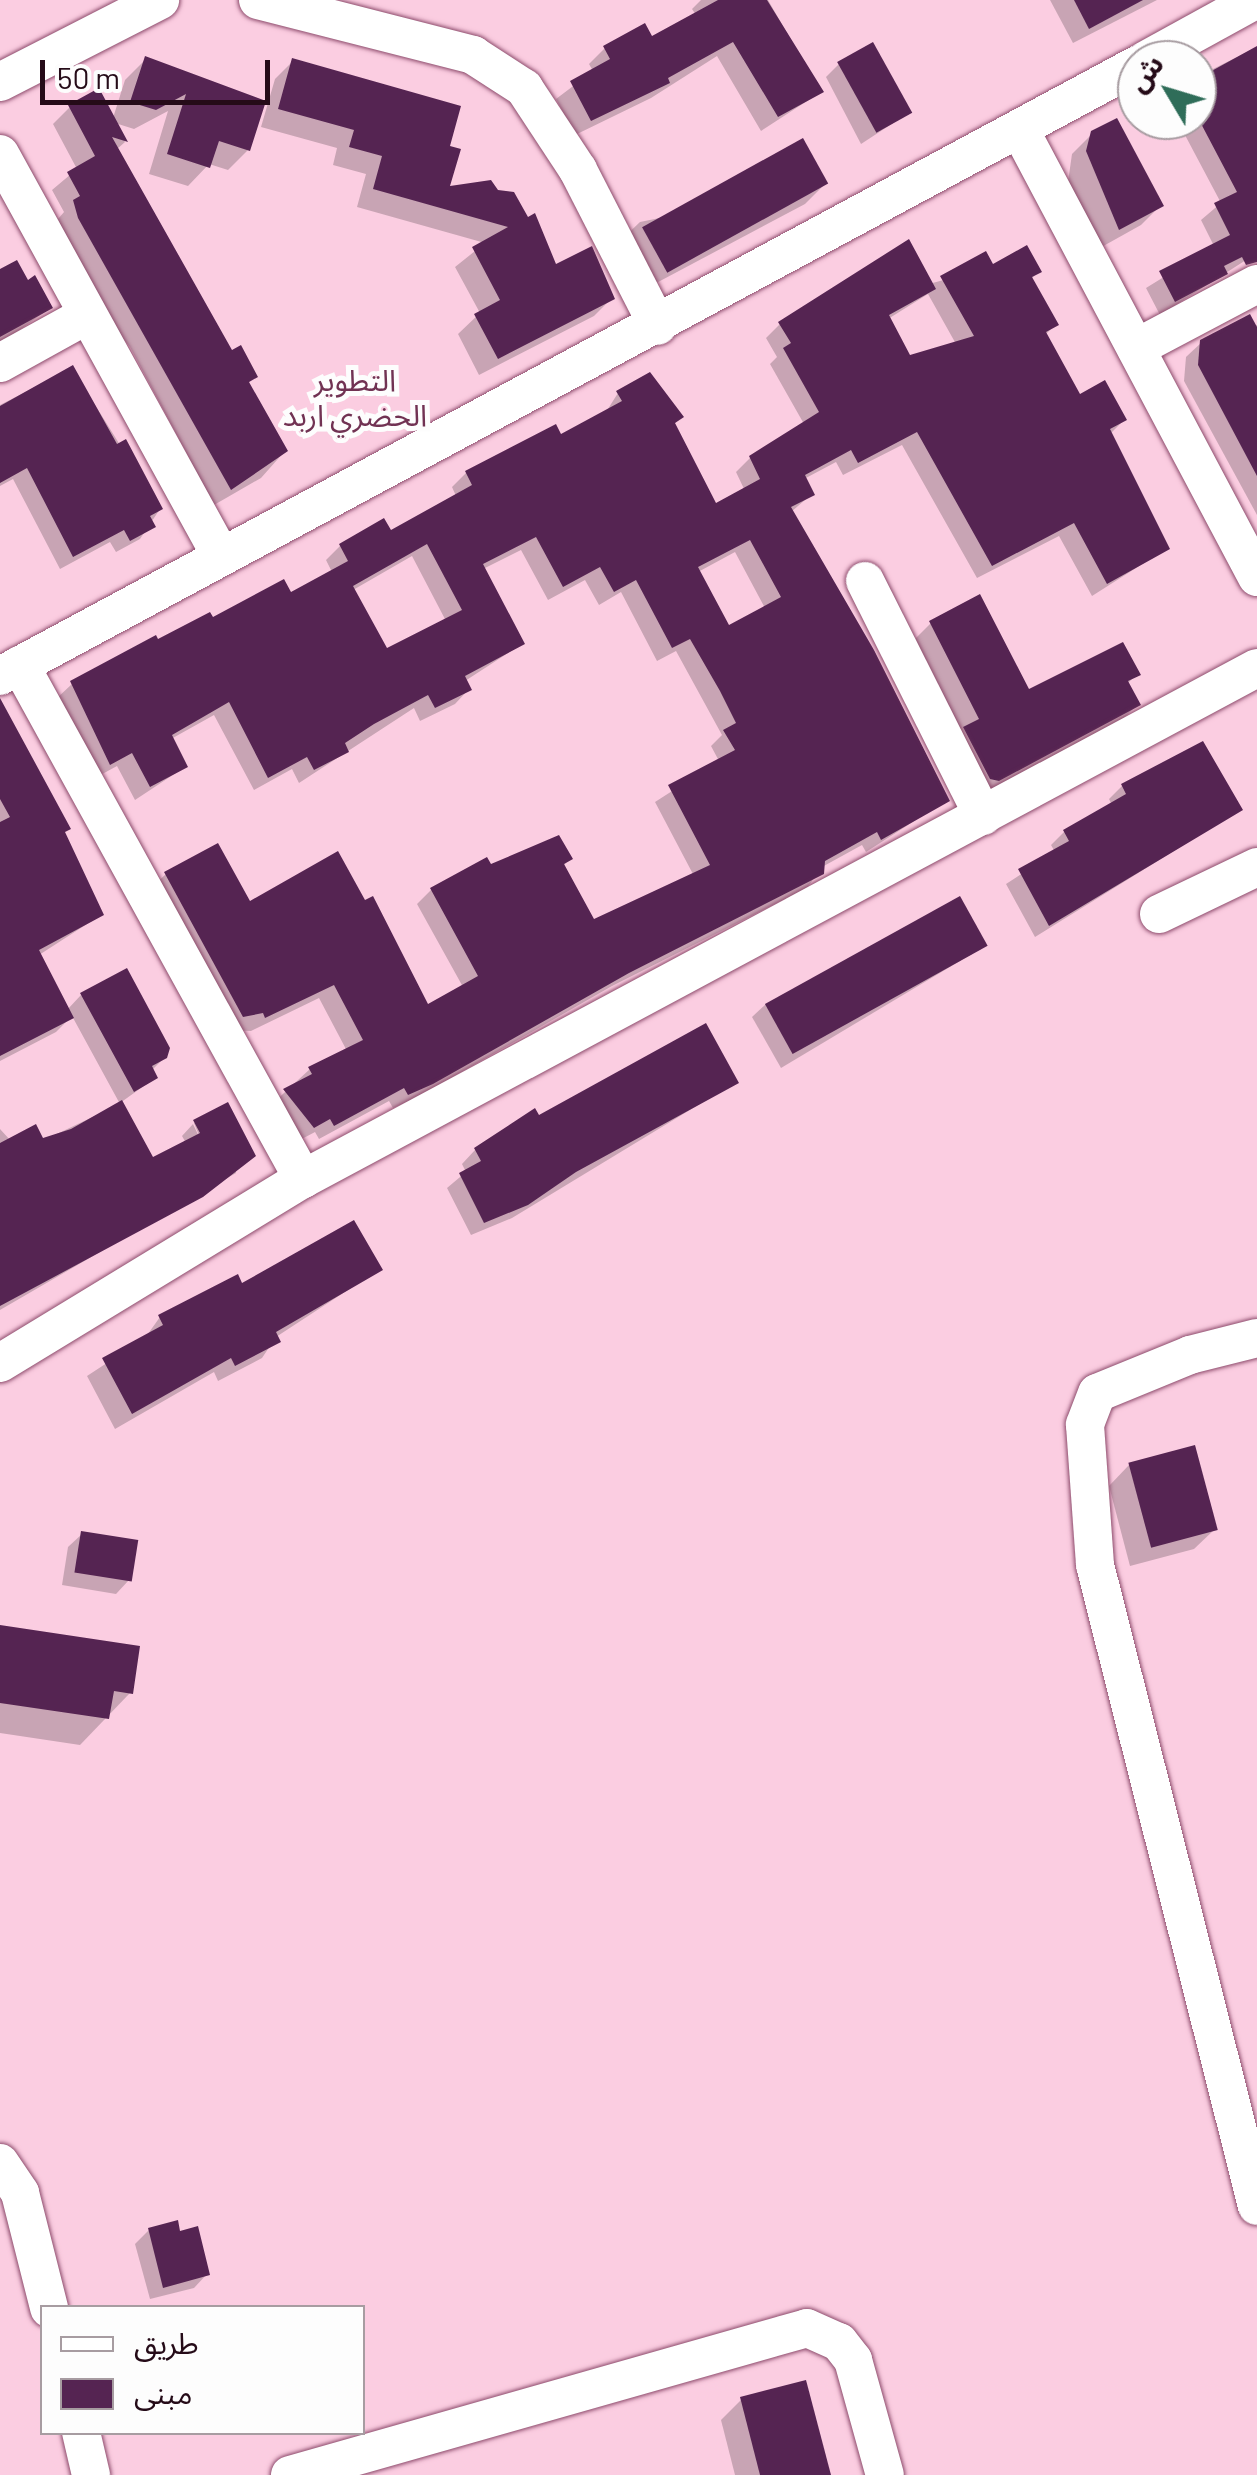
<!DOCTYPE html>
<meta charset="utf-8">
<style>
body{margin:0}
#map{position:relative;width:1257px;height:2475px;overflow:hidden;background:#fbcde1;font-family:Barlow,"Noto Sans Arabic",sans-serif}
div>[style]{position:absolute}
.shadow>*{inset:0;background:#0003}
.building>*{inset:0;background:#552452;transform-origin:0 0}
.roads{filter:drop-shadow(0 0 2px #8d4b6c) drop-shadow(0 0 2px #8d4b6c)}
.minor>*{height:38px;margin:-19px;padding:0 19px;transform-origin:19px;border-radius:19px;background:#fff}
span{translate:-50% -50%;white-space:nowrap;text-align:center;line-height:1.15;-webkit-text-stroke:10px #fdfdfd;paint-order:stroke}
.neighbourhood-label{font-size:30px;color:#713253}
.legend{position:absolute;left:40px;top:2305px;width:325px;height:130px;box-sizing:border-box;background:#fdfdfd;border:2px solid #a79ca1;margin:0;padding:12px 18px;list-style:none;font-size:30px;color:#250b18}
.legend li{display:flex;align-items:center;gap:20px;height:50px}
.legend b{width:50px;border:2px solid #a79ca1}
.north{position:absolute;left:1117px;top:40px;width:100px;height:100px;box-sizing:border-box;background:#fdfdfd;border:2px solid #a79ca1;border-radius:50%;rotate:308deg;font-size:28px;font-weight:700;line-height:40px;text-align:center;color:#250b18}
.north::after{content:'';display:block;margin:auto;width:35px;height:45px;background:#2f6d59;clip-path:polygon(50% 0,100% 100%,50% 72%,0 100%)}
.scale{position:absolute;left:40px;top:60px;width:230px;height:45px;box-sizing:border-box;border:5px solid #250b18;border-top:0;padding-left:12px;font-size:30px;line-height:35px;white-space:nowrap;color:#250b18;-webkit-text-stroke:8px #fdfdfd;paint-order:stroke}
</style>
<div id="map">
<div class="shadow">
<div style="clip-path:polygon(701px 0,768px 0,821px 92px,761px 131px,717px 56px,651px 98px,575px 135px,556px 99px,593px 71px,589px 64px,605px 48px,651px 39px,696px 15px,692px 9px)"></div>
<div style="clip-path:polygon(1050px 0,1157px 0,1073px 43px)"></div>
<div style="clip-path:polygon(1257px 47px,1257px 253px,1160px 315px,1146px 288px,1214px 246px,1201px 220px,1221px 203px,1177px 120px,1197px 120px,1197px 77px)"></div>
<div style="clip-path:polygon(146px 59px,263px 102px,248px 150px,228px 170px,209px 164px,188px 186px,149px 174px,168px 111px,134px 129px,115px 123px,125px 142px,116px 150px,231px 353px,255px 377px,247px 384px,285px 451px,261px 478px,214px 505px,130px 347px,101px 312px,63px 235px,58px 219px,64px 212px,52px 190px,77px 169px,53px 124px,70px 107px,113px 118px,125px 80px)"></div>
<div style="clip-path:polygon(293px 61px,447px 147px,447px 190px,490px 183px,555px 267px,612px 298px,594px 316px,479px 375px,458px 334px,480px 313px,455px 267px,485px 243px,357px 207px,366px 174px,333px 165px,337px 148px,261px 127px,275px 79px)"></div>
<div style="clip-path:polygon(839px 64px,910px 112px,861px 144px,826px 77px)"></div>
<div style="clip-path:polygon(1093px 133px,1161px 205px,1141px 225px,1098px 249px,1068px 182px,1072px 154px)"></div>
<div style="clip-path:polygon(825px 184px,805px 204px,645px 289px,619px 242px,640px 222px)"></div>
<div style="clip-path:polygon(evenodd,992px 267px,1039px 271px,1031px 279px,1056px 324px,1045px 335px,1079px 397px,1124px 420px,1110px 434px,1166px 549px,1092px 596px,1059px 536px,977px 578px,902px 445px,843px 475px,836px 462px,804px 479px,812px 494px,791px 512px,947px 800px,866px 852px,862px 845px,822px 867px,807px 888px,612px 986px,416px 1098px,393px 1108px,389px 1101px,319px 1139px,315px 1132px,298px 1141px,271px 1105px,310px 1069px,347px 1051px,319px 998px,251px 1031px,228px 1030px,151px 888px,166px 874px,249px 905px,427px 1007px,463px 987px,417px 904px,431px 890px,490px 867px,570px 859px,562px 867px,593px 922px,694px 876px,655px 802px,719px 761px,711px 746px,722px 735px,676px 651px,657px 661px,621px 592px,599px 605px,585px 580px,548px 600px,521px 550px,483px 569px,522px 644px,465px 681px,469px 689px,455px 704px,420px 721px,414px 708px,299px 783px,292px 769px,254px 790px,214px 715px,171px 739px,185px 767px,135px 800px,117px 766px,95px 778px,57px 698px,72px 684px,157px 643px,290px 596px,332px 572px,326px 560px,340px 546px,383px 522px,390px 534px,456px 496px,452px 487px,466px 473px,555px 428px,560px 437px,606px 412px,618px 393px,681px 417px,673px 425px,715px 506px,745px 491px,736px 472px,750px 458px,804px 424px,770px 364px,777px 357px,766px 338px,780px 324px,992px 267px,928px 294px,956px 344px,909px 358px,888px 319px,928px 294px,992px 267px,735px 552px,765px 608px,728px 629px,698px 572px,735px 552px,992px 267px,412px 556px,446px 621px,386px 651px,353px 590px,412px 556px)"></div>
<div style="clip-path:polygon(0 272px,27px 283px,50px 308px,0 344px)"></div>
<div style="clip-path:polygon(1257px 325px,1257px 515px,1184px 381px,1186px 357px,1202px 342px)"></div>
<div style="clip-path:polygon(72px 368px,160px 509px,140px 539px,116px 552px,110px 542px,60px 569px,13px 479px,0 486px,0 405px)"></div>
<div style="clip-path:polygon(931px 623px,1028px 692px,1137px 674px,1127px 684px,1138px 704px,1122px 720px,981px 795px,949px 745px,962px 732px,915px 639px)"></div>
<div style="clip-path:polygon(0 735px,63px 833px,101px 915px,39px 955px,67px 1010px,81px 995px,165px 1057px,151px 1071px,155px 1078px,120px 1103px,152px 1160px,186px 1143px,182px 1136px,193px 1124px,203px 1145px,194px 1123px,227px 1105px,236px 1173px,0 1310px,0 1129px,11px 1141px,42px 1141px,120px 1104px,72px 1016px,56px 1032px,0 1061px)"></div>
<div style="clip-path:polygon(1122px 786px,1240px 810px,1035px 937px,1006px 884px,1055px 852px,1051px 845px,1064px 832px,1112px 805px,1109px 799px)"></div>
<div style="clip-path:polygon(985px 946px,781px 1068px,752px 1017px,766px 1004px)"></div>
<div style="clip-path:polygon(736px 1082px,512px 1218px,471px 1235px,447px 1188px,466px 1172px,462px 1164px,475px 1150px,538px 1119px)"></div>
<div style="clip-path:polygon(380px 1269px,276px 1337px,262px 1358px,218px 1381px,214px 1372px,115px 1429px,87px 1376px,145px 1338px,160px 1317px,241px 1286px)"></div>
<div style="clip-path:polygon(1129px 1465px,1215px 1529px,1194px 1549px,1130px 1566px,1109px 1486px)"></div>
<div style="clip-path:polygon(82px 1534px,129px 1580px,116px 1594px,62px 1585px,68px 1547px)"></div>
<div style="clip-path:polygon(0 1627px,130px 1693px,80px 1745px,0 1733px)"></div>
<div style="clip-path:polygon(149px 2230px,178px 2234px,207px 2274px,194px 2288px,150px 2299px,135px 2244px)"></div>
<div style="clip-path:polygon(741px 2400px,828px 2475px,735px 2475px,721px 2420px)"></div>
</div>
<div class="building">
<div style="clip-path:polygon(718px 0,767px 0,824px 92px,778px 117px,733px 42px,668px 78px,670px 83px,591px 121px,570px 81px,610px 59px,603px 46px,645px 23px,652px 36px)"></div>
<div style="clip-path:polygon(1074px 0,1143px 0,1089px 29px)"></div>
<div style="left:873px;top:42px;width:81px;height:41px;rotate:61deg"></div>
<div style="clip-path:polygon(1257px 46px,1257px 262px,1246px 265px,1242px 257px,1224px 266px,1228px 274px,1175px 302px,1159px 271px,1230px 235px,1214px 203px,1237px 192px,1197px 116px,1197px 79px)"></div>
<div style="clip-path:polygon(145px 56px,266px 101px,250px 151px,219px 141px,210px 168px,167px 154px,186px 94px,156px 110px,130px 102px)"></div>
<div style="clip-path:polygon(292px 58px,461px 106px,450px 146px,461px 149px,450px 186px,491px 180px,498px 190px,514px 192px,528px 217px,535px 213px,556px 264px,592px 246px,615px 299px,498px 359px,474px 314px,500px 300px,472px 247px,508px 227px,373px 189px,382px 156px,349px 147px,354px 130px,278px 109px)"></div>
<div style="clip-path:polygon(99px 88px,128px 142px,112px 137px,232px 350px,241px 345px,258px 377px,249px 382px,288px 451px,231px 490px,78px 218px,73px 200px,80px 196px,67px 172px,95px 156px,68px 105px)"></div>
<div style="clip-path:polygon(1117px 118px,1164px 206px,1119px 230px,1086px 151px,1091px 131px)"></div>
<div style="left:803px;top:138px;width:52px;height:184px;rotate:61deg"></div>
<div style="clip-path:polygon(evenodd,909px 239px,936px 289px,889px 315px,910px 355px,974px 336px,940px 276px,986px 251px,993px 264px,1027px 245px,1042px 272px,1032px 277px,1059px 325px,1046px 332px,1080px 394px,1105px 380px,1127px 420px,1110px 429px,1170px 549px,1107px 584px,1074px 523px,992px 566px,917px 432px,858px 463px,851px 450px,805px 475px,815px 495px,791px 507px,874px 650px,950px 801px,881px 840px,877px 832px,825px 861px,824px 874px,629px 973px,433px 1084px,408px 1095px,404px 1088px,334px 1126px,330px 1119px,314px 1128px,283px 1089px,312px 1074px,308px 1067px,363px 1040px,334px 985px,265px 1018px,263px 1013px,243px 1017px,164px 872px,218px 843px,250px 901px,338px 851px,365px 900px,373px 896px,428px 1004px,478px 976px,430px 888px,487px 857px,491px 864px,559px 835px,573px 859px,564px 864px,594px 919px,710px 865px,668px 785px,735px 750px,723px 730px,736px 723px,720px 691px,690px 639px,672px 648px,636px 580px,614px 592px,600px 567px,563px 587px,536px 537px,483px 564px,525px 644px,465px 676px,472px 690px,435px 708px,428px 695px,374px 724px,345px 743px,349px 752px,314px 770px,307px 757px,268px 778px,229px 702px,172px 735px,188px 767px,150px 787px,132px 753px,110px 765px,70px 681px,156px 635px,158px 639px,210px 612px,213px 617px,284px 579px,291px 592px,348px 561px,339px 544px,384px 518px,391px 530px,472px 485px,465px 471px,556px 424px,561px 434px,622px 401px,616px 391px,650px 372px,684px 417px,675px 423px,716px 503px,760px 479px,749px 456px,819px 412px,783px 348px,791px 343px,778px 322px,909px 239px,750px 540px,781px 597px,729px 625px,698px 567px,750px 540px,909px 239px,427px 544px,462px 610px,387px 648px,353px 586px,427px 544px)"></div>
<div style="clip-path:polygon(17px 260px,28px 280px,35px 275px,53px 308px,0 337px,0 269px)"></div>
<div style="clip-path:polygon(1250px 314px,1257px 327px,1257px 476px,1198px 365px,1200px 340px)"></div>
<div style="clip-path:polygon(73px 365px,117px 444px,126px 439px,163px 509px,150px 516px,156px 527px,130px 541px,124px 530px,73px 557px,27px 468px,0 483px,0 406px)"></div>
<div style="clip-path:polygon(980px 594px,1029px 689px,1123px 642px,1141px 675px,1128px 681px,1141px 705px,999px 781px,990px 779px,963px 727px,979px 719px,929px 621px)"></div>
<div style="clip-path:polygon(0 698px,71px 829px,65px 832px,104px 915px,39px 950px,74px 1018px,0 1056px,0 822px,10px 817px,0 799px)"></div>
<div style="clip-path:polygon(1203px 741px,1243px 810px,1049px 926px,1018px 869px,1069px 841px,1063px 830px,1126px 794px,1121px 784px)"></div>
<div style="left:960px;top:896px;width:57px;height:223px;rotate:61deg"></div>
<div style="clip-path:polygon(127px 968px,170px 1048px,167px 1058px,152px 1066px,158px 1078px,134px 1092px,80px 993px)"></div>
<div style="clip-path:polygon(706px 1023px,739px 1083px,576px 1172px,528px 1205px,484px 1223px,459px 1173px,481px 1161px,474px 1148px,535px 1108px,539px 1115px)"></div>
<div style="clip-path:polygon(122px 1100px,153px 1157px,200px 1133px,193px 1120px,228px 1102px,256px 1156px,203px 1197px,0 1306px,0 1143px,36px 1124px,43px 1138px,71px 1129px)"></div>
<div style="clip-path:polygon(354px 1220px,383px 1270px,276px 1332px,281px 1342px,235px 1366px,231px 1358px,132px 1414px,102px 1358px,163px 1325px,158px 1315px,238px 1274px,242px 1283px)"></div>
<div style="left:1195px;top:1445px;width:88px;height:69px;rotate:75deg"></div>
<div style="left:81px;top:1531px;width:58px;height:42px;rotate:9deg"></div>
<div style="clip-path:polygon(0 1625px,140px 1646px,133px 1694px,114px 1691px,109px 1719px,0 1703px)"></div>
<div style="clip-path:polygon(178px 2220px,180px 2231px,198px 2226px,210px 2275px,163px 2288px,148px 2228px)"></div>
<div style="clip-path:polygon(806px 2380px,831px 2475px,760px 2475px,740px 2397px)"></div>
</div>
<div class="roads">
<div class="minor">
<div style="left:258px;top:0;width:222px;rotate:14.3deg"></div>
<div style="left:473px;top:55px;width:61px;rotate:32.9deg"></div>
<div style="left:524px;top:88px;width:98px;rotate:56.6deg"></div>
<div style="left:578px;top:170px;width:175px;rotate:62.9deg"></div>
<div style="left:1146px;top:60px;width:124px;rotate:-28.8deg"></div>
<div style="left:0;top:82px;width:180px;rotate:-27.1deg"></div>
<div style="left:1020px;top:130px;width:506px;rotate:62.07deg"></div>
<div style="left:0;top:154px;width:457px;rotate:61.2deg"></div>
<div style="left:1136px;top:348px;width:137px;rotate:-27.9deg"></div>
<div style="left:0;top:363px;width:97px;rotate:-28.9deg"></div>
<div style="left:865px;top:581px;width:263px;rotate:63.3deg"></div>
<div style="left:20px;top:665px;width:587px;rotate:61.16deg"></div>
<div style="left:0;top:676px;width:1291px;rotate:-28.25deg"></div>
<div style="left:1159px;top:914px;width:109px;rotate:-25.6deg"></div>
<div style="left:1257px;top:1338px;width:69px;rotate:165.8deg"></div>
<div style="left:1190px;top:1355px;width:100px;rotate:157.8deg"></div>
<div style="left:1097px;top:1393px;width:34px;rotate:111deg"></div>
<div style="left:1085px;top:1425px;width:140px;rotate:85.9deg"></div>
<div style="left:1095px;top:1565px;width:661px;rotate:75.82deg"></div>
<div style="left:0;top:1363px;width:354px;rotate:-31.3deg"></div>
<div style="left:303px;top:1179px;width:1082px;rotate:-28.18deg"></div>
<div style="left:0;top:2163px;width:36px;rotate:56deg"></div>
<div style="left:20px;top:2193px;width:119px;rotate:75.8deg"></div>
<div style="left:81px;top:2432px;width:44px;rotate:76.9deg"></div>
<div style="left:290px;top:2475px;width:537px;rotate:-15.87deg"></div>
<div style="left:807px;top:2328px;width:35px;rotate:24deg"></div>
<div style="left:839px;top:2342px;width:23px;rotate:52deg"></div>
<div style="left:853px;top:2360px;width:119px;rotate:74.5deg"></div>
</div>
</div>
<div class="neighbourhood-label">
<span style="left:355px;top:396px">التطوير<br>الحضري اربد</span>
</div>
<ul class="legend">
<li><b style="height:12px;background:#fff"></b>طريق</li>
<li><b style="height:28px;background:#552452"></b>مبنى</li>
</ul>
<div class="north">ش</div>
<div class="scale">50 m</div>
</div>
